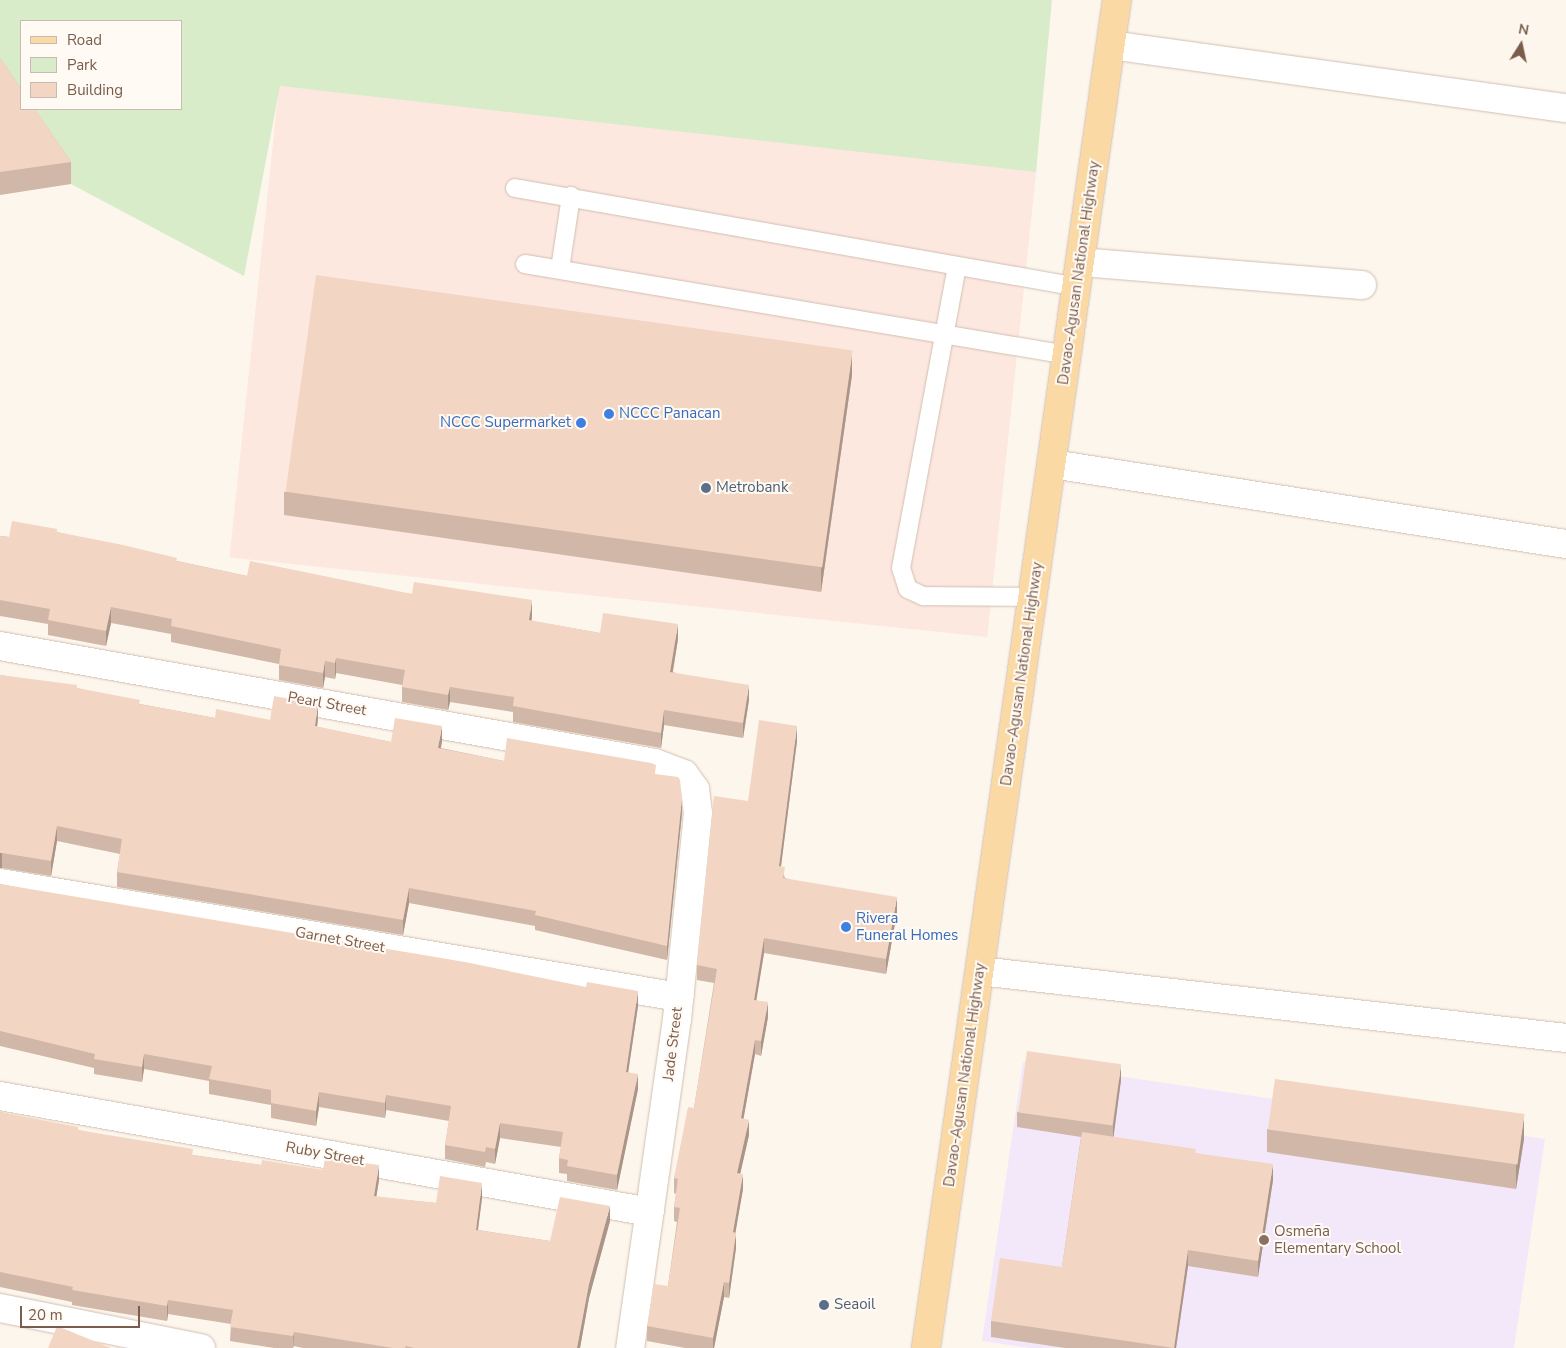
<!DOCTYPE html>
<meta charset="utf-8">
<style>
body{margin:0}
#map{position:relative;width:1566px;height:1348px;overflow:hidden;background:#fdf6ec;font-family:"Nunito Sans",sans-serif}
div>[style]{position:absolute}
.commercial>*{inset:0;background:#fde8e0;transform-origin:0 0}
.education>*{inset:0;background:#f3e8fa}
.green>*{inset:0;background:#d8ecc9}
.roads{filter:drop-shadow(0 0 1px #d1beb0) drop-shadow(0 0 1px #d1beb0)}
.service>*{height:18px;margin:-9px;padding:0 9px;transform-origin:9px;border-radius:9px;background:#fff}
.minor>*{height:28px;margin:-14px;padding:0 14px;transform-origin:14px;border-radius:14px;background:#fff}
.primary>*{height:28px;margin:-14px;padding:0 14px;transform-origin:14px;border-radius:14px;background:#fbd9a5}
.wall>*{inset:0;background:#d1b7a8}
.shaded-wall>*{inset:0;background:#aa9588;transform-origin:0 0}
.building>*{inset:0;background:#f3d5c3;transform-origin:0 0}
.dots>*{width:14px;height:14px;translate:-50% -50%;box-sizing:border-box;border:2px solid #fffaf3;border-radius:50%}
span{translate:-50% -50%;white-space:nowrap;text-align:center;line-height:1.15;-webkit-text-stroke:4px #fffaf3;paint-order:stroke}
.street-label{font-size:15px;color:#7a5c4d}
.shop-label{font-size:15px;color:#366cbe}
.left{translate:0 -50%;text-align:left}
.right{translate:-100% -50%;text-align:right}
.service-label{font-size:15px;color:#4e5e75}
.education-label{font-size:15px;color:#785e54}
.legend{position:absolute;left:20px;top:20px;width:162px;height:90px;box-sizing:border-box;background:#fffaf3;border:1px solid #cabbb1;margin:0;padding:6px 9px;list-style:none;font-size:15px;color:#7a5c4d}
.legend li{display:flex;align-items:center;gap:10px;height:25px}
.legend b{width:25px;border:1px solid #cabbb1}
.north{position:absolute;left:1496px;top:20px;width:50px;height:50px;-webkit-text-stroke:4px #fffaf3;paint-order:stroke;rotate:10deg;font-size:14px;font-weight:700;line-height:20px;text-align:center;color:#7a5c4d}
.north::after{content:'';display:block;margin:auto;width:18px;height:22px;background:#7a5c4d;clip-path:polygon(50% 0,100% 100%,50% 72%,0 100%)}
.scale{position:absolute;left:20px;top:1306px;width:120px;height:22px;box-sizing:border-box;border:2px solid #7a5c4d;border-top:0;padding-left:6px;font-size:15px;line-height:18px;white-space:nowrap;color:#7a5c4d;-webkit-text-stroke:4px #fffaf3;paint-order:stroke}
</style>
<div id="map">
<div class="commercial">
<div style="left:279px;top:86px;width:762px;height:474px;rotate:6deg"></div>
</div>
<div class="education">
<div style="clip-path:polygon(1023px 1062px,1545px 1139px,1514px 1348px,1030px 1348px,982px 1341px)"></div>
</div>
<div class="green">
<div style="clip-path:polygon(evenodd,0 0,1052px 0,1036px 172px,280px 86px,244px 276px,71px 184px,0 81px,0 0,21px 21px,181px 21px,181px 109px,21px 109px,21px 21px)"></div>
</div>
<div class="roads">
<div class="service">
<div style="left:515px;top:188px;width:572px;rotate:9.97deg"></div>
<div style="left:525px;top:264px;width:551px;rotate:9.51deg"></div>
<div style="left:957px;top:266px;width:307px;rotate:100.5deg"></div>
<div style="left:901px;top:568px;width:22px;rotate:72deg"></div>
<div style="left:908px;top:589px;width:17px;rotate:25deg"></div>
<div style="left:923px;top:596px;width:110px;rotate:0.5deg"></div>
<div style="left:560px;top:269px;width:74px;rotate:-81.4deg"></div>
</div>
<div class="minor">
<div style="left:1111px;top:45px;width:459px;rotate:7.9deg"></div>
<div style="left:1081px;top:262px;width:282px;rotate:4.7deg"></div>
<div style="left:1052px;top:464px;width:520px;rotate:8.85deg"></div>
<div style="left:0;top:646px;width:665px;rotate:10.13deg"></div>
<div style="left:655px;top:763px;width:31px;rotate:21deg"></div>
<div style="left:684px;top:774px;width:19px;rotate:54deg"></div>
<div style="left:695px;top:789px;width:24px;rotate:83deg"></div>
<div style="left:698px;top:813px;width:207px;rotate:95.8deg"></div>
<div style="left:677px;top:1019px;width:332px;rotate:98.1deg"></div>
<div style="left:0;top:883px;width:689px;rotate:9.53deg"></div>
<div style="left:980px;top:971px;width:590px;rotate:6.52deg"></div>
<div style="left:0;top:1096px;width:660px;rotate:10.12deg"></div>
<div style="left:0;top:1308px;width:205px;rotate:11.3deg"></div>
</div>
<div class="primary">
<div style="left:926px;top:1348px;width:1361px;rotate:-81.94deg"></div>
</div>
</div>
<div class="wall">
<div style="clip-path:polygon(0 58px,71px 162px,71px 184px,0 195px)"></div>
<div style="clip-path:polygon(852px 375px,821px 592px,284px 515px,284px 492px)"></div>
<div style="clip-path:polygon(57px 532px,177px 561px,247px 576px,412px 594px,532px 615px,532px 621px,600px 633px,678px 639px,673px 672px,749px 700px,743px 738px,664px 725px,661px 748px,513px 722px,513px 712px,450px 702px,448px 710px,402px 702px,402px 685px,336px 673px,335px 679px,325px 677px,323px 688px,279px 680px,279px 664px,171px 642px,171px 634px,111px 623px,106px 646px,48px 635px,48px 624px,0 616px,0 536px,9px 537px)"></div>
<div style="clip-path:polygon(0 675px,77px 688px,140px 704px,215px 718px,270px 720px,318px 719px,317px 727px,391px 742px,442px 741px,441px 748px,504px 761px,656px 774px,682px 813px,667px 960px,535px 930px,535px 926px,409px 903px,403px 935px,117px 887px,117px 872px,120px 854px,57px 841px,51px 876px,2px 868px,0 868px)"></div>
<div style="clip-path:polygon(797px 741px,781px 867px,785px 878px,897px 912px,886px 974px,764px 953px,756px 1000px,768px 1017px,761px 1056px,755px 1054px,743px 1119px,749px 1135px,740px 1174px,743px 1189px,735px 1233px,736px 1248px,729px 1298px,724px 1297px,714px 1348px,685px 1348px,647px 1341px,647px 1326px,668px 1286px,677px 1222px,674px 1221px,674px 1207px,676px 1194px,674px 1193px,674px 1178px,694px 1108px,714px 983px,697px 980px,697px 965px,748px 801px)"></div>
<div style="clip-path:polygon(0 884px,638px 1006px,628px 1072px,638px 1089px,617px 1190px,567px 1181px,567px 1174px,559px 1173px,559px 1158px,561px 1147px,500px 1138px,495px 1164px,486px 1162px,485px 1167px,445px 1159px,445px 1145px,449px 1121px,386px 1110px,385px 1118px,319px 1107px,316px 1126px,271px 1118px,271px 1105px,209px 1094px,209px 1081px,144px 1069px,142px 1082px,94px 1074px,94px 1068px,0 1046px)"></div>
<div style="clip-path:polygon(1121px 1080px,1113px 1137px,1196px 1153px,1273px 1180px,1258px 1277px,1188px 1266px,1176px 1348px,1065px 1348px,991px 1337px,991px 1321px,1062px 1267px,1081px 1137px,1017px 1127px,1017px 1112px)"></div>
<div style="clip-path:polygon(0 1112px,78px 1130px,193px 1155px,261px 1165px,379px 1180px,376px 1197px,436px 1203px,482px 1198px,478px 1230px,550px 1241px,610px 1221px,589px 1298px,580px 1348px,303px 1348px,294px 1346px,293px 1348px,274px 1348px,230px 1341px,231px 1324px,168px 1314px,167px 1321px,72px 1305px,72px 1302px,0 1287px)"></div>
<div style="clip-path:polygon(1267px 1129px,1524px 1139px,1516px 1189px,1267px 1152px)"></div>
</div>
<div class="shaded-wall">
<div style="clip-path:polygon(852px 353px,852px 375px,821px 592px,821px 570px)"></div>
<div style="clip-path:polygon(532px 600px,532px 615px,529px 636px,529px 620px)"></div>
<div style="clip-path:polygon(111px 607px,111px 623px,106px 646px,106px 631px)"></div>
<div style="clip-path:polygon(678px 624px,678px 639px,670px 687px,670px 672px)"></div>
<div style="clip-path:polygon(336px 658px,336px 673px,335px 679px,335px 663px)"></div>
<div style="clip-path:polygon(325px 661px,325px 677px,323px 688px,323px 673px)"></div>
<div style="clip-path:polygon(749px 685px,749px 700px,743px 738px,743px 723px)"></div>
<div style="clip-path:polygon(450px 687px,450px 702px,448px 710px,448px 695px)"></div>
<div style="clip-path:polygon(318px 704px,318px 719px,315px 741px,315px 726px)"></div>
<div style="clip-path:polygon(664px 710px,664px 725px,661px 748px,661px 733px)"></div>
<div style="clip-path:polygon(442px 726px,442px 741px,438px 763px,438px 748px)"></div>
<div style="clip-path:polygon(797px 726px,797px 741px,779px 881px,779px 866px)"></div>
<div style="clip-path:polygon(682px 798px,682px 813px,667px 960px,667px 946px)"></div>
<div style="clip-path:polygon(57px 826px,57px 841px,51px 876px,51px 861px)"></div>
<div style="left:0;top:853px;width:2px;height:15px"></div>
<div style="clip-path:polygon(409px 888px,409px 903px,403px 935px,403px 920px)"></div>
<div style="clip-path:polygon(897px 897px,897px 912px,886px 974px,886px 959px)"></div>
<div style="clip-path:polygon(764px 938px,764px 953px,754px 1015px,754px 1000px)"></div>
<div style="clip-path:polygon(638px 991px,638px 1006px,626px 1087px,626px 1072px)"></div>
<div style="clip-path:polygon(768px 1002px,768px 1017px,761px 1056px,761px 1041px)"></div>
<div style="clip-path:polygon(755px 1040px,755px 1054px,741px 1133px,741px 1118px)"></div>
<div style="clip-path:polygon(144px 1054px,144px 1069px,142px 1082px,142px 1067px)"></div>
<div style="clip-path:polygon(1121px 1065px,1121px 1080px,1113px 1141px,1113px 1126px)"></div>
<div style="clip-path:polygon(638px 1074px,638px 1089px,617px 1190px,617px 1175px)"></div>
<div style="clip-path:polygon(319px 1092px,319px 1107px,316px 1126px,316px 1111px)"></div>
<div style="clip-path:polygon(386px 1095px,386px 1110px,385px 1118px,385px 1103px)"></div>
<div style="clip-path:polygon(1524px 1116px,1524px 1139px,1516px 1189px,1516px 1167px)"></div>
<div style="clip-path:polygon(749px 1120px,749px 1135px,737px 1188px,737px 1173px)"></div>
<div style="clip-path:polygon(500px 1123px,500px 1138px,495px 1164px,495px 1149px)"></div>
<div style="clip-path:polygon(1273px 1164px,1273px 1180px,1258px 1277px,1258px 1261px)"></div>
<div style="clip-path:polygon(379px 1165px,379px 1180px,374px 1211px,374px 1196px)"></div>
<div style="clip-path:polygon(743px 1174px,743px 1189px,733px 1247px,733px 1232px)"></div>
<div style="clip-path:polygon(482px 1183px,482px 1198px,476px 1244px,476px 1230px)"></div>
<div style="clip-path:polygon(610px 1206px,610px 1221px,589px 1298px,580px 1348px,577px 1348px,589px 1284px)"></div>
<div style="clip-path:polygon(736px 1233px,736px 1248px,729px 1298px,729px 1283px)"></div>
<div style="clip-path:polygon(1188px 1250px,1188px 1266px,1176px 1348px,1174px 1348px)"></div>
<div style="clip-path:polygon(724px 1282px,724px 1297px,714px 1348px,713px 1348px,713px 1338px)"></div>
<div style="clip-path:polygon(168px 1300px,168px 1314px,167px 1321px,167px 1306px)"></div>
<div style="clip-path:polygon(294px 1332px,293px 1348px,293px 1336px)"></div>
</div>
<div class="building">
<div style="clip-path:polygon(0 58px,21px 89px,21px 109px,35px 109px,71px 162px,0 172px)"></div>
<div style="left:316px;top:275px;width:542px;height:219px;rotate:8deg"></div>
<div style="clip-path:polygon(12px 521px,57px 529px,57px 532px,123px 545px,177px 558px,176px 561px,247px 576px,250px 561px,412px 594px,414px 582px,532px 600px,529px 620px,600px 633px,603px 613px,678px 624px,670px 672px,749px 685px,743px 723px,664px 710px,661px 733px,513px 706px,514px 697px,450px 687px,448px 695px,402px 687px,405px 670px,336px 658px,335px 663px,325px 661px,323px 673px,279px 665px,281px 649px,171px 626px,172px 619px,111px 607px,106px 631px,48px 620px,50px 609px,0 600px,0 536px,9px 537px)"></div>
<div style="clip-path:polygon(0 675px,77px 685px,77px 688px,140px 700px,139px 704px,215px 718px,216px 709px,270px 720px,274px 696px,318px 704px,315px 726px,391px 742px,395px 718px,442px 726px,438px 748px,504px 761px,507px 738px,651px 763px,656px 765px,655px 774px,678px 777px,680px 780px,682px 798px,667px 946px,535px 915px,536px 911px,409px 888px,403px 920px,117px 872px,122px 839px,57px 826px,51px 861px,2px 853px,0 853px)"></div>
<div style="clip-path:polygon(759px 720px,797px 726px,779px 866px,785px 867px,783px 878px,897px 897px,886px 959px,764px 938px,754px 1000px,768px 1002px,761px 1041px,755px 1040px,741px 1118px,749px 1120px,737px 1173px,743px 1174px,733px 1232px,736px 1233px,729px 1283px,724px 1282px,713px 1338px,647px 1326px,654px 1284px,668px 1286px,680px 1208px,674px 1207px,678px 1179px,674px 1178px,688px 1107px,694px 1108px,717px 969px,697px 965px,714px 796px,748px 801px)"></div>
<div style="clip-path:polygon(0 884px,465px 962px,586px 987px,587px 982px,638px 991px,626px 1072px,638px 1074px,617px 1175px,567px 1166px,568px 1160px,559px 1158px,563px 1132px,500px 1123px,495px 1149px,486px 1147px,485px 1152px,445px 1145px,451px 1106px,386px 1095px,385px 1103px,319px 1092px,316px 1111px,271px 1103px,271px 1090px,209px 1079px,212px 1066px,144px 1054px,142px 1067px,94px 1059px,95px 1054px,0 1031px)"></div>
<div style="left:1027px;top:1051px;width:95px;height:62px;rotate:8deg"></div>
<div style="left:1275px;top:1079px;width:252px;height:51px;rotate:8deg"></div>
<div style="clip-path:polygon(0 1112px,78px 1127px,78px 1130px,193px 1149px,192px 1155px,261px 1165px,262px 1160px,323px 1170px,325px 1158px,379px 1165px,374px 1196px,436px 1203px,440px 1176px,482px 1183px,476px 1230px,550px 1241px,560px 1197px,610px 1206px,589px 1284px,577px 1348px,414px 1348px,406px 1346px,405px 1348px,393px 1348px,294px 1332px,293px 1336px,230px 1327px,233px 1310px,168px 1300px,167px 1306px,72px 1290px,73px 1287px,0 1272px)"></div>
<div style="clip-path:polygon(1082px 1132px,1196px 1149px,1195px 1153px,1273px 1164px,1258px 1261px,1188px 1250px,1174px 1348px,991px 1321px,1000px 1258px,1062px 1267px)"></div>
<div style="clip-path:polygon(57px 1326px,111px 1348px,48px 1348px)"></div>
</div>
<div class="dots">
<div style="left:609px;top:414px;background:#3f7fe0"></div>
<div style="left:581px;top:423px;background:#3f7fe0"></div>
<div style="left:706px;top:488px;background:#5c6f8a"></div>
<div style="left:846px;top:927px;background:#3f7fe0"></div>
<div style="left:1264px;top:1240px;background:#8d6e63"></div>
<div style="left:824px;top:1305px;background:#5c6f8a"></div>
</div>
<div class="street-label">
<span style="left:1079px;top:273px;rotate:-82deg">Davao-Agusan National Highway</span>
<span style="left:1022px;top:674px;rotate:-82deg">Davao-Agusan National Highway</span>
<span style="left:327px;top:704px;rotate:10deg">Pearl Street</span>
<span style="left:340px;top:940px;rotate:10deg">Garnet Street</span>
<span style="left:673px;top:1044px;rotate:-83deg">Jade Street</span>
<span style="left:965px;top:1075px;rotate:-82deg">Davao-Agusan National Highway</span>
<span style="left:325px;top:1154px;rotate:10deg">Ruby Street</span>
</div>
<div class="shop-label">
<span class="left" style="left:619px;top:414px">NCCC Panacan</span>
<span class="right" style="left:571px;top:423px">NCCC Supermarket</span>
<span class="left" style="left:856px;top:927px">Rivera<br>Funeral Homes</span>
</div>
<div class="service-label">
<span class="left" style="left:716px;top:488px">Metrobank</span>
<span class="left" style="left:834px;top:1305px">Seaoil</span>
</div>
<div class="education-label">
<span class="left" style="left:1274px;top:1240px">Osmeña<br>Elementary School</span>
</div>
<ul class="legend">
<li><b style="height:6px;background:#fbd9a5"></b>Road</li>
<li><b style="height:14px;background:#d8ecc9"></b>Park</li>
<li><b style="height:14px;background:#f3d5c3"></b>Building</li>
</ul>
<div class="north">N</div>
<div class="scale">20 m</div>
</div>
